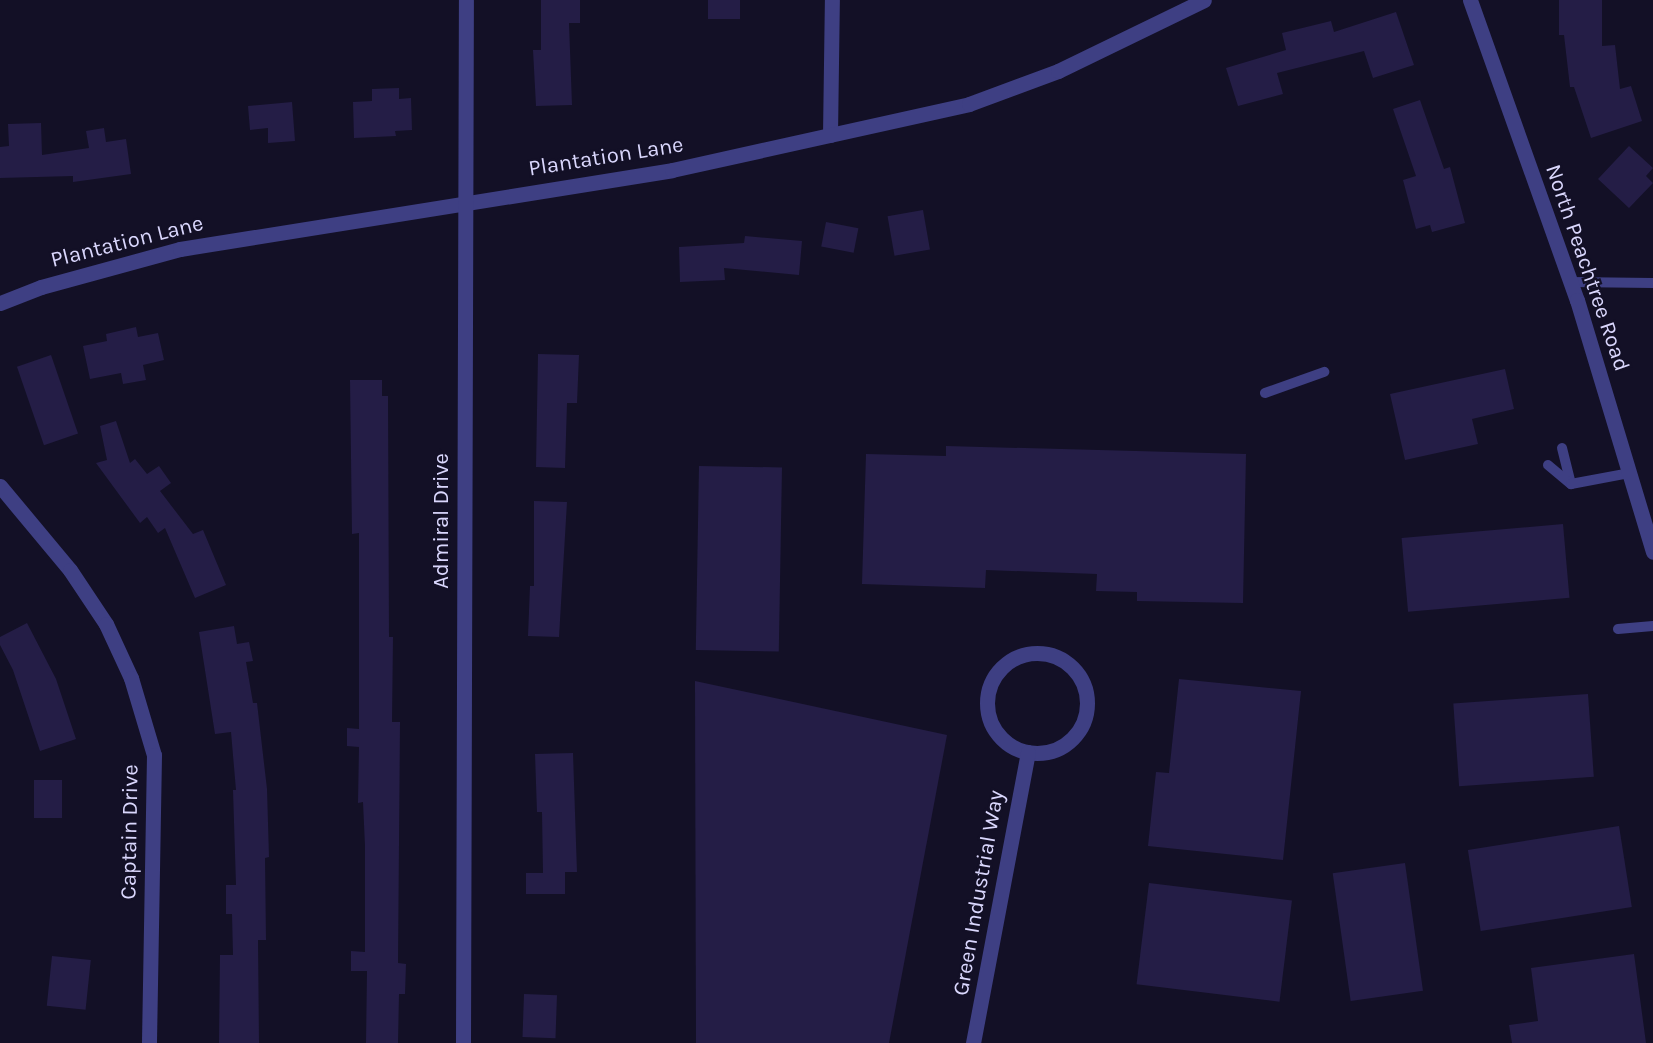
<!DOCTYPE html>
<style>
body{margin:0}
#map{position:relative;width:1653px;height:1043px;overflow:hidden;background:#131026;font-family:Karla,sans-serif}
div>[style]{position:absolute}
.building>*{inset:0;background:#241d46;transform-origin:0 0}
.service>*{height:10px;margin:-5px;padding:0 5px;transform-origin:5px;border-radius:5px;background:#3e3f83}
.minor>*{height:15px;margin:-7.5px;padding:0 7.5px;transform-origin:7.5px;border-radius:7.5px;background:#3e3f83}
.minor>.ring{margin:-7.5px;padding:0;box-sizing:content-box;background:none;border:15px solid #3e3f83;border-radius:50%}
.tertiary>*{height:15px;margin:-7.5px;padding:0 7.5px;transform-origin:7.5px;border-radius:7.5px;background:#3e3f83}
span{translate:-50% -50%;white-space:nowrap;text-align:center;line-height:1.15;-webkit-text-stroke:4.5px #131026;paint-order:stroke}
.street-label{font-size:22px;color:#dad7fd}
</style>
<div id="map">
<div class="building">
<div style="clip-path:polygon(541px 0,580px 0,580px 23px,569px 23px,572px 105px,536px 106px,533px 50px,541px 50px)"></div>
<div style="left:708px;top:0;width:32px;height:19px"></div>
<div style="clip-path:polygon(1559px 0,1602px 0,1602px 46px,1615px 45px,1620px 89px,1631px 86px,1642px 121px,1591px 138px,1574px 87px,1570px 87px,1564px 35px,1559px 35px)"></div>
<div style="clip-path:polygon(1396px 12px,1414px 65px,1373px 78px,1364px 51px,1277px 73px,1283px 94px,1238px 106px,1226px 68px,1286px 50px,1282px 33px,1331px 21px,1334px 32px)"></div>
<div style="clip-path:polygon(399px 88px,399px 99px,411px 98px,412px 130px,395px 131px,396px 136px,354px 138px,353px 102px,372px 101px,372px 89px)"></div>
<div style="clip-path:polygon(1420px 100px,1444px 169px,1450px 167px,1465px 223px,1432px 232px,1430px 225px,1416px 229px,1403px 180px,1416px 176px,1393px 109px)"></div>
<div style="clip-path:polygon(292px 102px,295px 141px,268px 143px,268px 128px,250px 130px,248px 106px)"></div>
<div style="clip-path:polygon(41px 123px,42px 155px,89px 148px,86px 131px,104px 128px,106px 142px,126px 139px,131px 174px,73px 182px,73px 176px,0 178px,0 147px,9px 146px,8px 124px)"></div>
<div style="clip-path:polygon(1629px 146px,1653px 168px,1646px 176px,1653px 183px,1629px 208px,1598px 179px)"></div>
<div style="left:923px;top:210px;width:40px;height:36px;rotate:80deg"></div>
<div style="left:826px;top:222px;width:33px;height:25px;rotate:11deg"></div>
<div style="clip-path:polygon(745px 236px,802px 241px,799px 275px,724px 268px,725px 280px,680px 282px,679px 247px,744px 243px)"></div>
<div style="clip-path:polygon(136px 327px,138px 337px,158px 333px,164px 360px,143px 365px,146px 380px,123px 384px,121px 373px,90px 379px,83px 346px,107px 341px,106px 334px)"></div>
<div style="clip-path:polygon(538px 354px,579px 355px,577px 403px,567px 403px,565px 468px,536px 467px)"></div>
<div style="left:51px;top:355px;width:83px;height:36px;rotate:71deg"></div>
<div style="clip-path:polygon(1505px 369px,1514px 409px,1472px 419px,1478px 444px,1405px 460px,1390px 394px)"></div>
<div style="clip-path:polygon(350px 380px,382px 380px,382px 396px,388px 396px,389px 637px,393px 637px,392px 722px,400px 722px,398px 963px,406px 964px,405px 994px,399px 994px,398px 1043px,366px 1043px,367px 971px,351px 971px,351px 951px,365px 952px,365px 846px,363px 802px,358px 803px,359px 747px,347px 746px,347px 728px,359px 729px,359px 533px,352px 534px)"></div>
<div style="clip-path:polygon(116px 421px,130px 463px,135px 459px,147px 474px,159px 466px,171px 483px,160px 491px,193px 534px,203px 530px,226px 585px,195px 598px,165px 528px,158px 533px,147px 517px,140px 523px,96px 463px,107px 460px,100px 426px)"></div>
<div style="clip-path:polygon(946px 446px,1246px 454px,1243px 603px,1137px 601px,1137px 592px,1096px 591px,1097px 574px,986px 570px,985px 588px,862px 584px,866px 454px,946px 456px)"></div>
<div style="left:699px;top:466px;width:83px;height:184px;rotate:1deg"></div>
<div style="clip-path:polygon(534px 501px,567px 502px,559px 637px,528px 636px,530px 586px,534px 586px)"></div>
<div style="left:1563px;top:524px;width:74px;height:162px;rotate:85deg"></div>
<div style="clip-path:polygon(27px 623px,56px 679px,76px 739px,40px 751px,13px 670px,0 645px,0 637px)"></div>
<div style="clip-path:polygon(234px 626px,237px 644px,249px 642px,253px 661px,246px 662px,253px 703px,257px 703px,267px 789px,269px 857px,265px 858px,266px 940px,258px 940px,259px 1043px,219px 1043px,220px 955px,233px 955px,232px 914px,226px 914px,226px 885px,236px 885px,233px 790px,236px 790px,231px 732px,215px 734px,199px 632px)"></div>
<div style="clip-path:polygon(1179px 679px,1301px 691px,1283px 860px,1148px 846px,1156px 772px,1169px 773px)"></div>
<div style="clip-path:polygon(695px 681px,947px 735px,889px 1043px,696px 1043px)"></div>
<div style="left:1588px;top:694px;width:83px;height:135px;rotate:86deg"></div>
<div style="clip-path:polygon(573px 753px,577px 872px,565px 872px,565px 894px,526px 894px,526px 873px,543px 873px,542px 812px,537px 812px,535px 754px)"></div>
<div style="left:34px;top:780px;width:28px;height:38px"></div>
<div style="left:1619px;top:826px;width:82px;height:153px;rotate:81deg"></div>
<div style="left:1405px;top:863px;width:129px;height:73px;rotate:82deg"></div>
<div style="left:1149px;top:883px;width:144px;height:102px;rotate:7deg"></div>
<div style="clip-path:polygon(1634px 954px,1646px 1043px,1512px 1043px,1509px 1025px,1538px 1021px,1531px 968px)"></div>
<div style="left:52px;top:956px;width:39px;height:50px;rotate:6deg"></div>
<div style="left:524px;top:994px;width:33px;height:43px;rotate:2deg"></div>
</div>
<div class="service">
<div style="left:1571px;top:282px;width:82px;rotate:0.7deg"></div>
<div style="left:1265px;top:393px;width:63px;rotate:-19.6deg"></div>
<div style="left:1562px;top:448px;width:36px;rotate:76deg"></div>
<div style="left:1548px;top:465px;width:30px;rotate:40deg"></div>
<div style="left:1571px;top:484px;width:59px;rotate:-10.7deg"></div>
<div style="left:1618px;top:629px;width:35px;rotate:-5deg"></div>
</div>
<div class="minor">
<div style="left:830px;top:135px;width:135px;rotate:-89.2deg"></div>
<div style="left:0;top:303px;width:44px;rotate:-21.3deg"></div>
<div style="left:41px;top:287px;width:144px;rotate:-15.3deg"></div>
<div style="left:180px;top:249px;width:498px;rotate:-9.1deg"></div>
<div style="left:672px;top:170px;width:304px;rotate:-12.5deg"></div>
<div style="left:969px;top:104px;width:95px;rotate:-20.3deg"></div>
<div style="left:1058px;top:71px;width:162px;rotate:-25.9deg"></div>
<div style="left:0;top:486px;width:109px;rotate:50.2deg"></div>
<div style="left:70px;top:570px;width:65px;rotate:56.3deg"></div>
<div style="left:106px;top:624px;width:60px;rotate:65.2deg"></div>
<div style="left:131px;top:678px;width:80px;rotate:73.4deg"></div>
<div style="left:154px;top:755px;width:288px;rotate:91deg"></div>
<div class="ring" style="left:987px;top:653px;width:85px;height:85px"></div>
<div style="left:463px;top:1043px;width:1043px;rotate:-89.84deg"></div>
<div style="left:973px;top:1043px;width:296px;rotate:-79.3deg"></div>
</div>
<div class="tertiary">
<div style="left:1470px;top:0;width:319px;rotate:70.4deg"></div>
<div style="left:1577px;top:300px;width:263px;rotate:73.2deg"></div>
</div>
<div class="street-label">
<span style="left:606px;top:157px;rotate:-9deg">Plantation Lane</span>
<span style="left:127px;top:242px;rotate:-14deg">Plantation Lane</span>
<span style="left:1587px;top:268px;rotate:71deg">North Peachtree Road</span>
<span style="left:442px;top:521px;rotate:-90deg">Admiral Drive</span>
<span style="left:130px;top:832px;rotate:-89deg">Captain Drive</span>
<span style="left:979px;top:893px;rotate:-80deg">Green Industrial Way</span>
</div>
</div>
